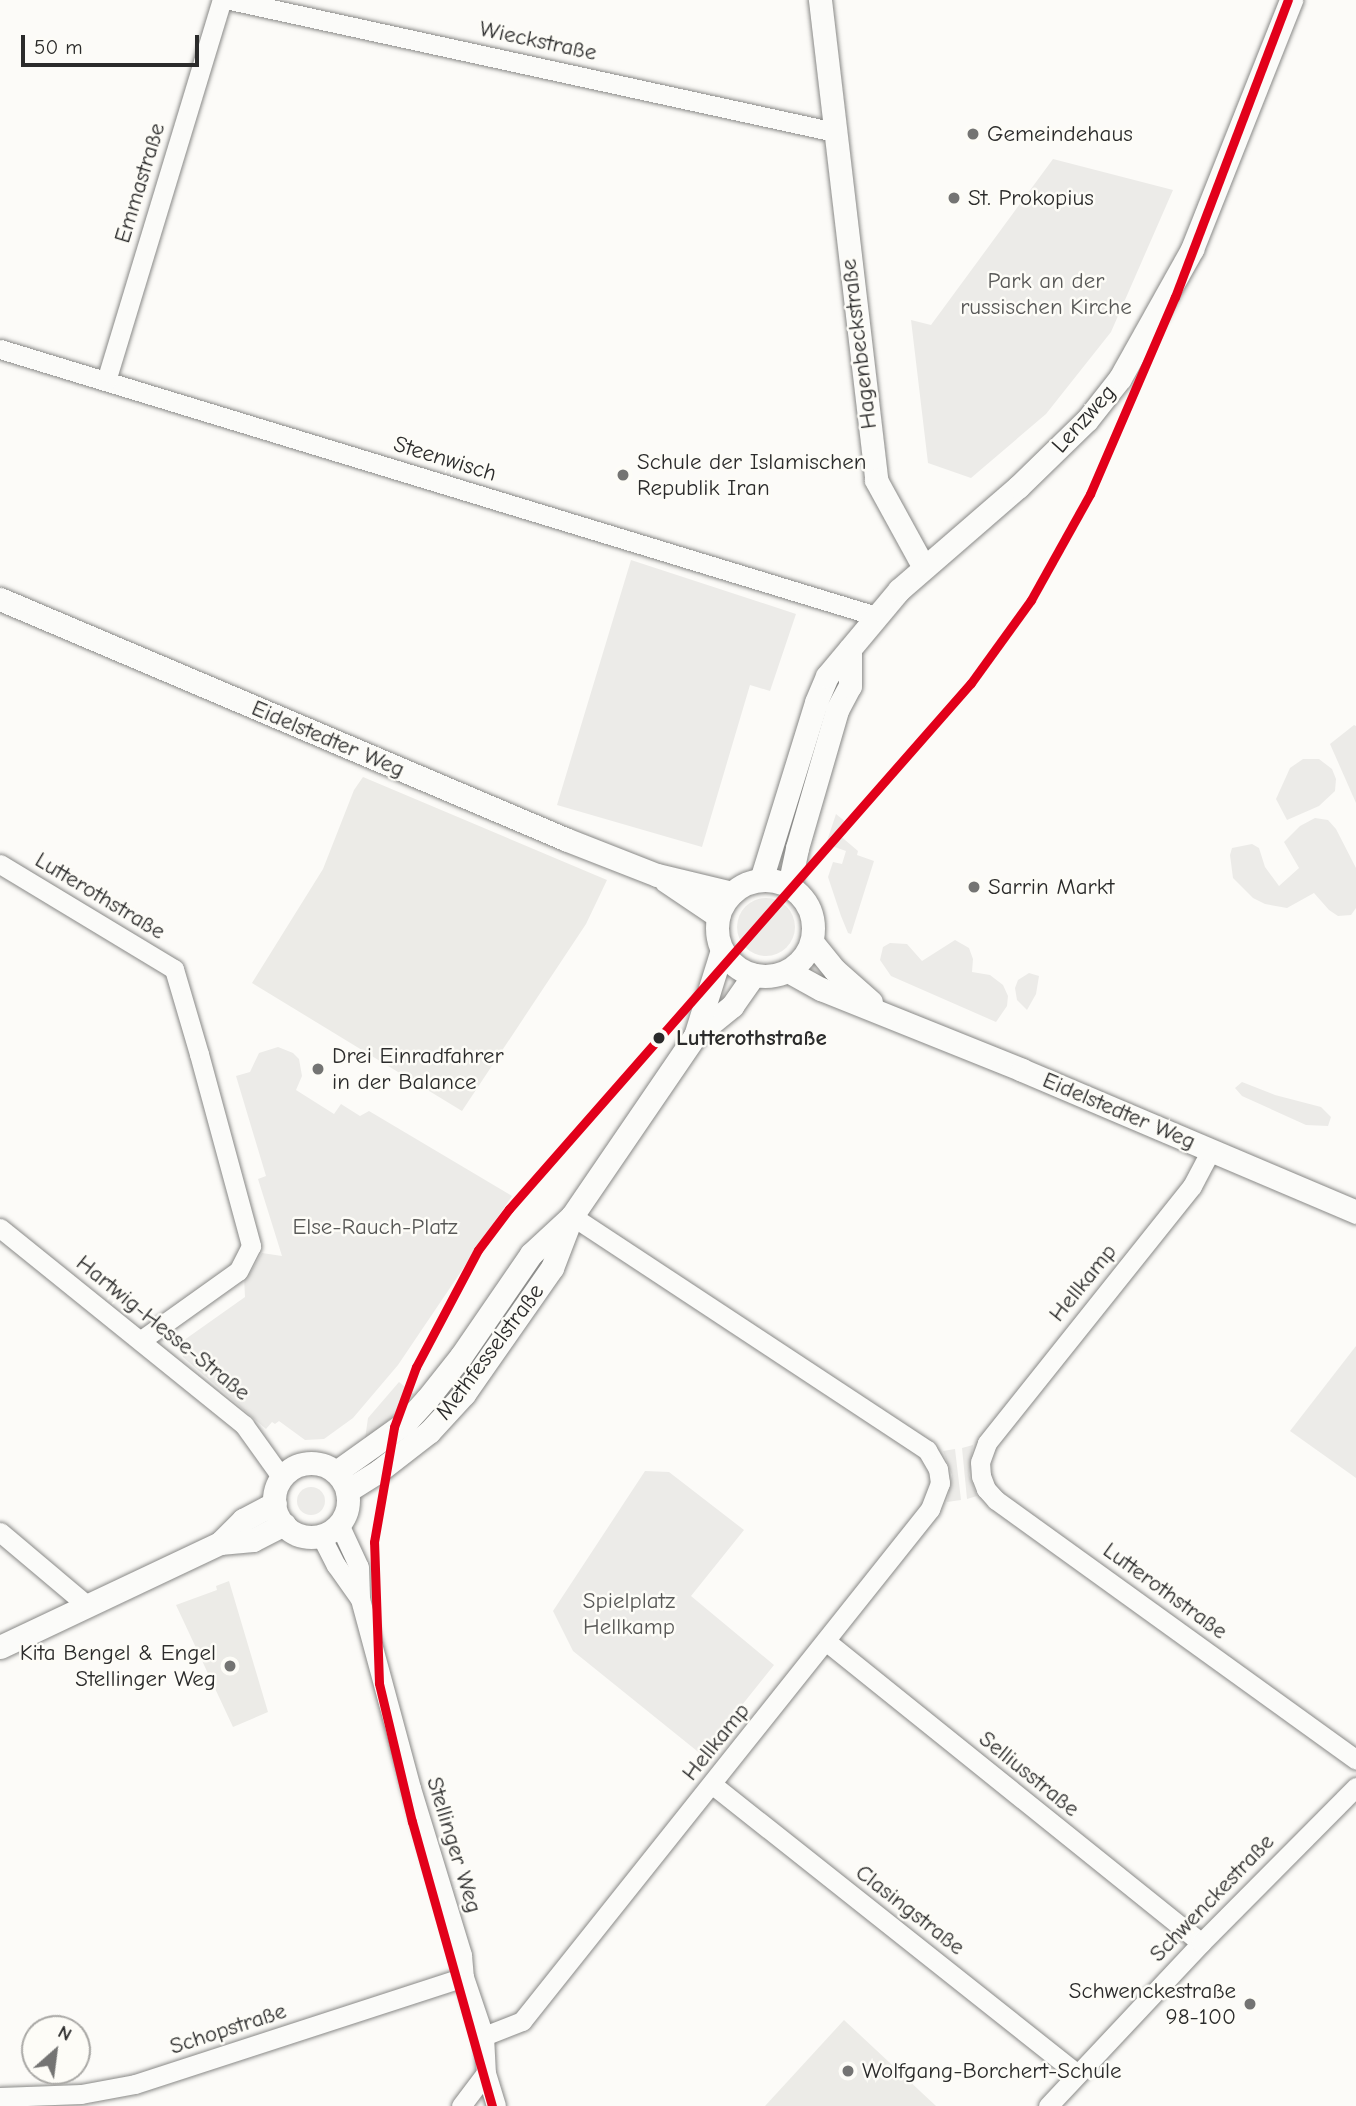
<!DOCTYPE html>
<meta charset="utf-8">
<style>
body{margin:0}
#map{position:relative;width:1356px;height:2106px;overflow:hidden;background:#fcfbf8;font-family:"Comic Neue",sans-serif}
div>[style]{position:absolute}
.built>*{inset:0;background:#ecebe7}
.green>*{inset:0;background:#ecebe8}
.round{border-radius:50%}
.roads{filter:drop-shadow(0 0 2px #898987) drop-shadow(0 0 2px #898987)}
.minor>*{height:19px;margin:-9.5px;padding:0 9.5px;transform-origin:9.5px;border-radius:9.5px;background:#fbfbf9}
.tertiary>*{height:23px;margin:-11.5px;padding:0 11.5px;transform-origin:11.5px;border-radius:11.5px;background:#fbfbf9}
.tertiary>.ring{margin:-11.5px;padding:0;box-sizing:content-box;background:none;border:23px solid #fbfbf9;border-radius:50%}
.metro-1>*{height:9px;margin:-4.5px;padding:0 4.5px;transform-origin:4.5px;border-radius:4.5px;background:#e2001a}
.dots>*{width:19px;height:19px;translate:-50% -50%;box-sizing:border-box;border:4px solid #fdfcf7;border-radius:50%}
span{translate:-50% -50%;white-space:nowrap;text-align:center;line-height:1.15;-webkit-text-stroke:5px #fdfcf7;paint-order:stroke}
.street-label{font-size:23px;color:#2b2b2b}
.poi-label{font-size:23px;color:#2b2b2b}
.left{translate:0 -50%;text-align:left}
.right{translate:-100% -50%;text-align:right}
.park-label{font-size:23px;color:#585857}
.stop-label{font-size:23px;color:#2b2b2b;font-weight:700}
.north{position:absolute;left:21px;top:2015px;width:70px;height:70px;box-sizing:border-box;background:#fdfcf7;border:2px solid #a9a8a5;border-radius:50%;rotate:28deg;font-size:19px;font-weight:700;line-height:28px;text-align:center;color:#2b2b2b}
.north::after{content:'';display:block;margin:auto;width:24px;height:32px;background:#747473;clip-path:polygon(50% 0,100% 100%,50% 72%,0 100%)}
.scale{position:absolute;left:21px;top:35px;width:178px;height:32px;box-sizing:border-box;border:4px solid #2b2b2b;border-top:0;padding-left:9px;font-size:21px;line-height:24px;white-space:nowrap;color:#2b2b2b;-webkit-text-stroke:5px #fdfcf7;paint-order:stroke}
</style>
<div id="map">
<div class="built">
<div style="clip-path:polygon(363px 777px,607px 880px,586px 924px,462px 1111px,252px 983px,323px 869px,354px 790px)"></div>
<div style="clip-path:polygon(229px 1581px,268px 1712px,233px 1727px,176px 1605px,217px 1590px,216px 1586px)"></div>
<div style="clip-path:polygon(844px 2020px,936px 2106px,765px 2106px)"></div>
</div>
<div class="green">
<div style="clip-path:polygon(1053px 159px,1173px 190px,1111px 332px,1046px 414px,971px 478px,928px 463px,911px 320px,931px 325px)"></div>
<div style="clip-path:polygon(631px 560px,796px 614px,770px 691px,750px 685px,702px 847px,557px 805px)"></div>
<div style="clip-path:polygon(1354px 725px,1356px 726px,1356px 803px,1330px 744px)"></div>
<div style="clip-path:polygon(1303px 759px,1319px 759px,1332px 769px,1336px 779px,1335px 791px,1319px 806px,1287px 820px,1276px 799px,1290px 768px)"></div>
<div style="clip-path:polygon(836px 814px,847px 823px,838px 834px,858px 851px,857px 855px,874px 861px,851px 934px,848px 933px,841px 916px,828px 877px,833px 862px,842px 864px,846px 851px,826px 844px)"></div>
<div style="clip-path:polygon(1315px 818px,1328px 820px,1336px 829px,1356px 868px,1356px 908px,1351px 915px,1338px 916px,1329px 910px,1314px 893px,1287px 908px,1265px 904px,1253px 898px,1233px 878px,1230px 855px,1232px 848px,1252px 844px,1259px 848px,1265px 867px,1279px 886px,1299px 868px,1284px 842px,1300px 826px)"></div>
<div class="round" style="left:737px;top:898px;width:58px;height:58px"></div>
<div style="clip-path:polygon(955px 940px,969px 948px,973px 959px,972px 972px,990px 975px,1003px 985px,1008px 996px,1007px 1006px,996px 1022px,891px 976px,880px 960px,883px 947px,890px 943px,907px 944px,922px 961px)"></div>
<div style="clip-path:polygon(1029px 973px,1039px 976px,1036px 994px,1027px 1010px,1017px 1000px,1015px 988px,1018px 980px)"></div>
<div style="clip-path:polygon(278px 1047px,293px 1053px,299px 1059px,302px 1076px,296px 1090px,334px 1114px,341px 1104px,360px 1116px,369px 1111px,512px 1196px,398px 1365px,353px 1418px,324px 1439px,305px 1440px,279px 1421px,275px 1424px,272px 1422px,266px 1429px,183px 1357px,180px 1343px,245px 1297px,244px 1277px,250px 1273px,262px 1253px,282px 1256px,258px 1179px,266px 1176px,236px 1076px,250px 1072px,259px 1053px)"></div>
<div style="clip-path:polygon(1242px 1082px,1275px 1095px,1321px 1107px,1331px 1117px,1328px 1126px,1306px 1125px,1242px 1096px,1235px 1088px)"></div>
<div style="clip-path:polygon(532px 1264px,537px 1268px,449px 1393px,414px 1431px,382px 1457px,378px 1451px)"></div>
<div style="clip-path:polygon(1356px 1346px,1356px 1478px,1290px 1431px)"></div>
<div style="clip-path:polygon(399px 1382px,414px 1394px,384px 1425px,365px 1439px,368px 1418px)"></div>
<div style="clip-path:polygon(973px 1445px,969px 1475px,977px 1496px,967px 1499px,962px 1448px)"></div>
<div style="clip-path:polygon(955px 1449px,961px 1500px,947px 1502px,952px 1475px,943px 1451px)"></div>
<div style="clip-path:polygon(645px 1471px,669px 1472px,744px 1530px,691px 1596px,774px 1665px,702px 1755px,573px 1651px,553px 1611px)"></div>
<div class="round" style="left:297px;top:1487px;width:28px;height:28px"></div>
</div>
<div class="roads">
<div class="minor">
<div style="left:230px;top:0;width:619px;rotate:12.31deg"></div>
<div style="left:0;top:349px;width:916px;rotate:16.95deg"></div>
<div style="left:106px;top:381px;width:398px;rotate:-73.1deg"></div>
<div style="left:0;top:864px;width:203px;rotate:31.1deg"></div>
<div style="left:174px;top:969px;width:89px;rotate:73.6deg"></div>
<div style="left:199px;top:1054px;width:199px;rotate:74.8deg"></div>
<div style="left:251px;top:1246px;width:28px;rotate:117deg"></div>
<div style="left:238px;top:1271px;width:120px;rotate:144.5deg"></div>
<div style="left:1211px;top:1150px;width:41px;rotate:117.8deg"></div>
<div style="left:1192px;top:1186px;width:329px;rotate:128.6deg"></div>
<div style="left:987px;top:1443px;width:20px;rotate:110deg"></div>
<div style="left:980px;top:1462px;width:14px;rotate:86deg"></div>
<div style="left:981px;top:1476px;width:14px;rotate:69deg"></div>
<div style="left:986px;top:1489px;width:15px;rotate:48deg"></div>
<div style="left:996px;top:1500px;width:444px;rotate:35.8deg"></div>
<div style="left:0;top:1228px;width:314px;rotate:38.9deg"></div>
<div style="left:244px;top:1425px;width:65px;rotate:54.4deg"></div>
<div style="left:339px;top:1524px;width:47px;rotate:65.1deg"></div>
<div style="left:359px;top:1567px;width:32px;rotate:88deg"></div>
<div style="left:360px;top:1599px;width:196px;rotate:74.9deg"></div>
<div style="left:411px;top:1788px;width:175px;rotate:73deg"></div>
<div style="left:462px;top:1955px;width:22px;rotate:85deg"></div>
<div style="left:464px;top:1977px;width:62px;rotate:71.3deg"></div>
<div style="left:484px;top:2036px;width:37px;rotate:87deg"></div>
<div style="left:486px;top:2073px;width:34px;rotate:73deg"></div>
<div style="left:0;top:1532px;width:115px;rotate:40.1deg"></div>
<div style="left:321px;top:1536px;width:33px;rotate:63deg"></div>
<div style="left:336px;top:1565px;width:42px;rotate:54.8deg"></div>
<div style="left:827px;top:1642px;width:480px;rotate:38.8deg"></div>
<div style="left:713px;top:1785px;width:465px;rotate:38.4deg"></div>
<div style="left:484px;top:2036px;width:41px;rotate:-21.5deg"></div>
<div style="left:522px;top:2021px;width:655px;rotate:-51.45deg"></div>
<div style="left:930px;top:1509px;width:28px;rotate:-69deg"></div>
<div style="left:940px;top:1483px;width:14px;rotate:-98deg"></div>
<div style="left:938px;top:1469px;width:22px;rotate:-120deg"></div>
<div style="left:927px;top:1450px;width:425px;rotate:-146.6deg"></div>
<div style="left:0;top:2097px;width:81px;rotate:-2.1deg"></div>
<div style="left:81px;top:2094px;width:55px;rotate:-10.5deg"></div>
<div style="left:135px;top:2084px;width:346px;rotate:-18deg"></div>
<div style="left:461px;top:2106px;width:41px;rotate:-52.9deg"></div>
<div style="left:1048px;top:2106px;width:224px;rotate:-46.8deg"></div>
<div style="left:1201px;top:1943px;width:220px;rotate:-45.2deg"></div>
</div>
<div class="tertiary">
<div style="left:820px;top:0;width:483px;rotate:83.3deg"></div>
<div style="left:876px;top:480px;width:98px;rotate:61.3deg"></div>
<div style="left:0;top:599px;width:614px;rotate:23.01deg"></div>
<div style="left:565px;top:839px;width:99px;rotate:21.4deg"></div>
<div style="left:657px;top:875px;width:77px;rotate:13.5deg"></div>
<div class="ring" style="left:717px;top:880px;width:73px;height:73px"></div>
<div style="left:761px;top:880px;width:186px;rotate:-72.8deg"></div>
<div style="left:816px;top:702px;width:28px;rotate:-67deg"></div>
<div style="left:827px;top:676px;width:112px;rotate:-50.1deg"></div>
<div style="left:899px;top:590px;width:157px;rotate:-40.9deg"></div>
<div style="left:1018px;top:487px;width:96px;rotate:-44.2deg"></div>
<div style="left:1087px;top:420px;width:53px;rotate:-51.8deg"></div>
<div style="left:1120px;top:378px;width:148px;rotate:-60.8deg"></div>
<div style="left:1192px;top:249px;width:268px;rotate:-68.3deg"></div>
<div style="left:666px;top:881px;width:63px;rotate:33.9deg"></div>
<div style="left:789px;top:886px;width:39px;rotate:-78deg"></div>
<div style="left:797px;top:848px;width:144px;rotate:-73.8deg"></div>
<div style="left:837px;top:710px;width:27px;rotate:-62deg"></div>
<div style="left:850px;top:686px;width:37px;rotate:-90deg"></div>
<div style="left:812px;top:942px;width:36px;rotate:51deg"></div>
<div style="left:835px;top:970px;width:48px;rotate:41.6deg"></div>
<div style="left:788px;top:971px;width:38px;rotate:29deg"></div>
<div style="left:821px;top:989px;width:217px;rotate:21.9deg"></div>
<div style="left:1022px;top:1070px;width:363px;rotate:23deg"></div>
<div style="left:695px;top:1036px;width:48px;rotate:-39deg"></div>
<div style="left:732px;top:1006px;width:38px;rotate:-55deg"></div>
<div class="ring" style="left:274px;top:1463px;width:51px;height:51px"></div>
<div style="left:336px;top:1472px;width:86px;rotate:-35.5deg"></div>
<div style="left:406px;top:1422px;width:31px;rotate:-48deg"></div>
<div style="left:427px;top:1399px;width:55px;rotate:-51.7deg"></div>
<div style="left:461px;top:1356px;width:124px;rotate:-55.5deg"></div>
<div style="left:531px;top:1254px;width:56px;rotate:-42.8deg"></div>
<div style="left:572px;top:1216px;width:218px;rotate:-55.7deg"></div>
<div style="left:695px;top:1036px;width:90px;rotate:-72.6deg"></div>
<div style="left:347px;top:1491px;width:39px;rotate:-32deg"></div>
<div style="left:380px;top:1470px;width:62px;rotate:-37.8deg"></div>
<div style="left:429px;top:1432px;width:52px;rotate:-47.4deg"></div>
<div style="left:464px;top:1394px;width:154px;rotate:-55.1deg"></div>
<div style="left:552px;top:1268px;width:56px;rotate:-69deg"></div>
<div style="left:220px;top:1543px;width:33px;rotate:-5deg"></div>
<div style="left:253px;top:1540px;width:35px;rotate:-27deg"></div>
<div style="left:0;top:1647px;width:243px;rotate:-25.3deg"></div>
<div style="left:220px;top:1543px;width:33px;rotate:-45deg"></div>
<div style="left:243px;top:1520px;width:36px;rotate:-28deg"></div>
</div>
</div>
<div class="metro-1">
<div style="left:492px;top:2106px;width:295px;rotate:-105.7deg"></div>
<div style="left:412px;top:1822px;width:143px;rotate:-103.4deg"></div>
<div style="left:379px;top:1683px;width:141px;rotate:-92deg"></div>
<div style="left:374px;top:1542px;width:117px;rotate:-80.1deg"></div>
<div style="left:394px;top:1427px;width:64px;rotate:-69.9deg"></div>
<div style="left:416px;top:1367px;width:132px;rotate:-62.1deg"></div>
<div style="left:478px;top:1250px;width:51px;rotate:-52.9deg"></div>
<div style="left:509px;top:1209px;width:700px;rotate:-48.71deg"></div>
<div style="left:971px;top:683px;width:102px;rotate:-54.1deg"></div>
<div style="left:1031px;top:600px;width:121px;rotate:-60.9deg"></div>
<div style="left:1090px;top:494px;width:215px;rotate:-66.7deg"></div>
<div style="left:1175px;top:297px;width:318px;rotate:-69.2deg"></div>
</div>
<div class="dots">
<div style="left:973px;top:134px;background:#747473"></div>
<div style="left:954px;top:198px;background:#747473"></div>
<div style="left:623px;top:475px;background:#747473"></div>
<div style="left:974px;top:887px;background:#747473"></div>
<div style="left:659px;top:1038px;background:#2b2b2b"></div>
<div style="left:318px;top:1069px;background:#747473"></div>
<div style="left:230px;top:1666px;background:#747473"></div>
<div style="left:1250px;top:2004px;background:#747473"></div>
<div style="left:848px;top:2071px;background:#747473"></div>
</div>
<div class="street-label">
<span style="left:538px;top:41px;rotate:12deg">Wieckstraße</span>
<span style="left:140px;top:183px;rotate:-73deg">Emmastraße</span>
<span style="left:859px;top:344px;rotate:-97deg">Hagenbeckstraße</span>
<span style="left:1084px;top:419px;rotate:-48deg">Lenzweg</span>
<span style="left:445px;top:459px;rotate:17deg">Steenwisch</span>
<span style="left:328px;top:739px;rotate:23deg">Eidelstedter Weg</span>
<span style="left:100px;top:896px;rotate:31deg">Lutterothstraße</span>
<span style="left:1119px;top:1111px;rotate:23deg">Eidelstedter Weg</span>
<span style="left:1083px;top:1283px;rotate:-51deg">Hellkamp</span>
<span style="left:163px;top:1328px;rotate:39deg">Hartwig-Hesse-Straße</span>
<span style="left:490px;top:1352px;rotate:-53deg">Methfesselstraße</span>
<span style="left:1165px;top:1591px;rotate:36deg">Lutterothstraße</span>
<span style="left:716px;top:1742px;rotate:-51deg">Hellkamp</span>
<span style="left:1029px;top:1774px;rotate:39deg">Selliusstraße</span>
<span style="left:454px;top:1845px;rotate:73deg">Stellinger Weg</span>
<span style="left:1212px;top:1898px;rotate:-46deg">Schwenckestraße</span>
<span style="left:910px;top:1910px;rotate:38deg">Clasingstraße</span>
<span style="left:228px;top:2029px;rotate:-18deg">Schopstraße</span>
</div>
<div class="poi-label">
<span class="left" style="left:987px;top:134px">Gemeindehaus</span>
<span class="left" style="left:968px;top:198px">St. Prokopius</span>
<span class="left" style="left:637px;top:475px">Schule der Islamischen<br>Republik Iran</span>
<span class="left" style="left:988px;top:887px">Sarrin Markt</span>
<span class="left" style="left:332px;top:1069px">Drei Einradfahrer<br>in der Balance</span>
<span class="right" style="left:216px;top:1666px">Kita Bengel &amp; Engel<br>Stellinger Weg</span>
<span class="right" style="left:1236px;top:2004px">Schwenckestraße<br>98-100</span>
<span class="left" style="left:862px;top:2071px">Wolfgang-Borchert-Schule</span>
</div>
<div class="park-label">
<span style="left:1046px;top:294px">Park an der<br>russischen Kirche</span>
<span style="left:375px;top:1227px">Else-Rauch-Platz</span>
<span style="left:629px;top:1614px">Spielplatz<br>Hellkamp</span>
</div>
<div class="stop-label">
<span class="left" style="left:676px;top:1038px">Lutterothstraße</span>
</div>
<div class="north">N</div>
<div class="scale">50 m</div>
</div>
